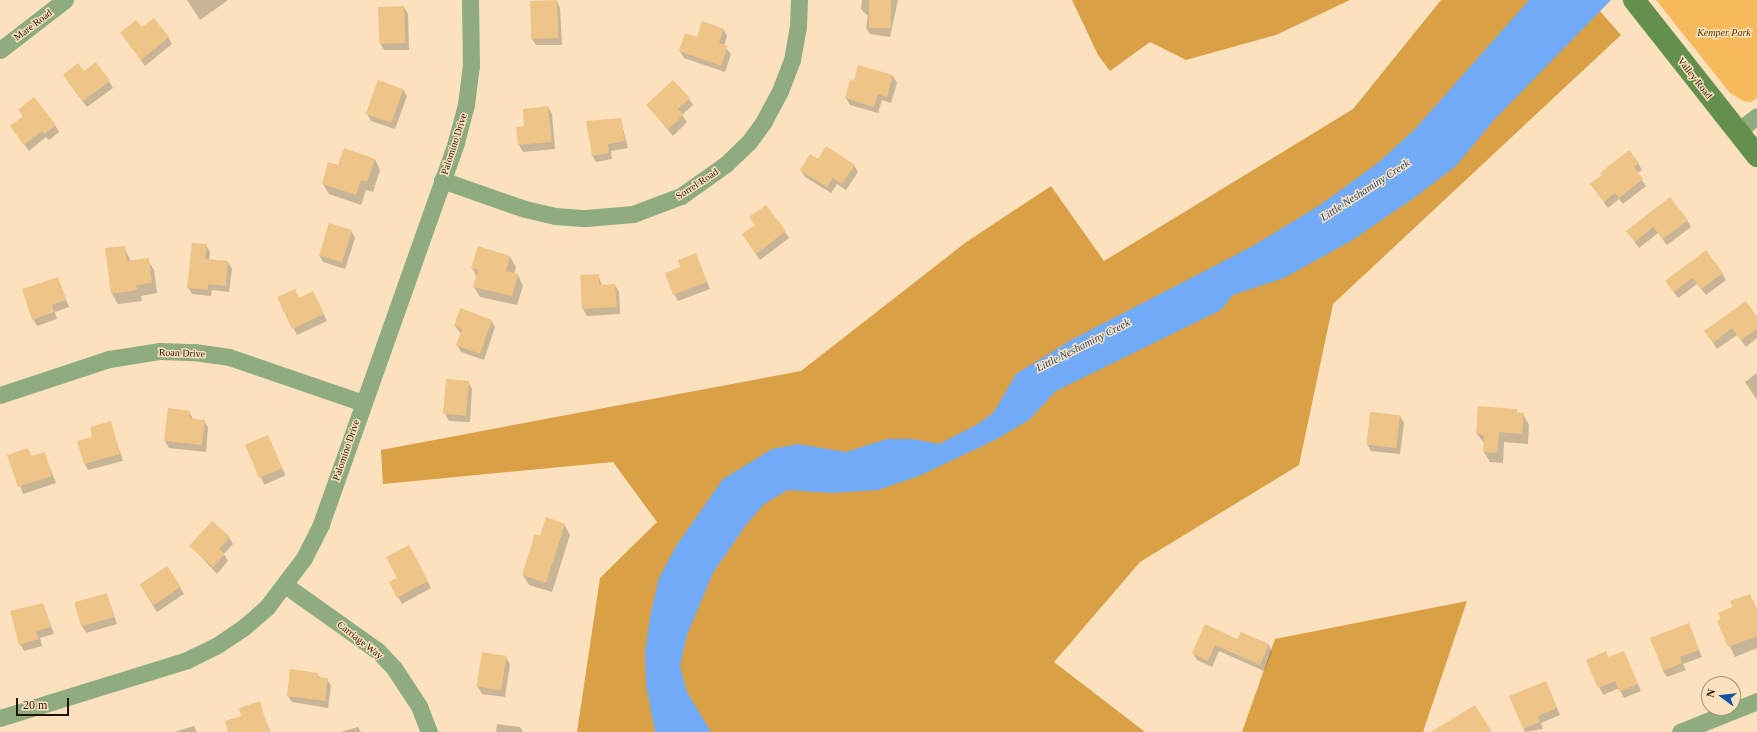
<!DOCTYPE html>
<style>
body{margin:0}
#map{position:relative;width:1757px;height:732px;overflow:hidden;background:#fbe1bd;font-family:"Times New Roman",serif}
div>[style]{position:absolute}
.green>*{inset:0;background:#f6ba5d}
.forest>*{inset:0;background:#daa045}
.water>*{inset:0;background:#72acf8}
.shadow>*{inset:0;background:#0003;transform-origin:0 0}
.building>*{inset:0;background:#efc487;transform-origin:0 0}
.street>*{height:17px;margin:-8.5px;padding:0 8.5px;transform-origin:8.5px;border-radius:8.5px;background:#8eac80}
.secondary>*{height:22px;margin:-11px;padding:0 11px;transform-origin:11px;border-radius:11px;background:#64904d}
span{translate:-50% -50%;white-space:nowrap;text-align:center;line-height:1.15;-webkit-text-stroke:3px #fbe1bd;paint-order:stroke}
.street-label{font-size:10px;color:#221200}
.park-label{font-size:10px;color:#543701;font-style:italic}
.water-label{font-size:11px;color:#194a85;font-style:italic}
.north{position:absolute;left:1701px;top:676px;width:40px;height:40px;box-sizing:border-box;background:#fbe1bd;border:1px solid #a48e71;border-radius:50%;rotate:285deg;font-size:11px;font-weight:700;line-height:16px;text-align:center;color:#221200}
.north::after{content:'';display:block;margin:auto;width:14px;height:18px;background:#1055a5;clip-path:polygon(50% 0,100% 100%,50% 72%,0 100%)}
.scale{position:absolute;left:16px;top:698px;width:53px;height:18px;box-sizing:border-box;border:2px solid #221200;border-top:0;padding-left:5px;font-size:12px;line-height:14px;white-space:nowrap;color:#221200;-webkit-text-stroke:3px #fbe1bd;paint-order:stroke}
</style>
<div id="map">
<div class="green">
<div style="clip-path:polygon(1656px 0,1757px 0,1757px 98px,1751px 102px,1743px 101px,1730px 93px)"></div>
</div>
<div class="forest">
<div style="clip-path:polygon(1072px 0,1350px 0,1276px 35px,1186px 60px,1150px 42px,1110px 71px,1098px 55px)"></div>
<div style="clip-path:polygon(1441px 0,1590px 0,1621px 35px,1333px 304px,1299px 465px,1140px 562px,1054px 662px,1145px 732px,577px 732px,600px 578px,657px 522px,613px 462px,383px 484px,381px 450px,801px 371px,965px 243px,1051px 186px,1104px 261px,1353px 109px)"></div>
<div style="clip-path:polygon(1467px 601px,1423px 732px,1242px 732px,1275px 639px)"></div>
</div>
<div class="water">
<div style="clip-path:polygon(1529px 0,1611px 0,1494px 120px,1456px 166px,1414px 198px,1351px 241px,1284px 278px,1233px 295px,1221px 310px,1056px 391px,1029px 420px,995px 440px,919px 476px,878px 490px,832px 493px,788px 490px,764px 504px,746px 525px,713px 573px,687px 635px,680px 666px,687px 692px,711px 732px,655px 732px,646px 685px,645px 652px,651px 612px,659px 578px,676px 546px,723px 479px,772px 449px,798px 444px,846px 452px,887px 439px,913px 439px,939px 444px,978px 424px,994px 412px,1016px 374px,1071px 340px,1251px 247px,1320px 205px,1379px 162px,1415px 129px)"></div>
</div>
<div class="shadow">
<div style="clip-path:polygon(187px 0,227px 0,227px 1px,200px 20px)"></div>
<div style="clip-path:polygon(862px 0,898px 0,890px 37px,870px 34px,866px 28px,868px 16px,861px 9px)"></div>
<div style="clip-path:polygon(557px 1px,560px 8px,562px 45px,536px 45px,532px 39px)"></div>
<div style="clip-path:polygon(404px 7px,408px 14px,409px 50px,384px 50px,380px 43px)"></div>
<div style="clip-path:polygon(142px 29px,168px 37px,172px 44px,145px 66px,121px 33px)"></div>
<div style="clip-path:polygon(723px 29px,727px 36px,724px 46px,731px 54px,725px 72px,684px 58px,680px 51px,698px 38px)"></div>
<div style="clip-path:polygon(83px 73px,109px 81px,113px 88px,87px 107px,68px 82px)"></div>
<div style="clip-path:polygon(893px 76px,897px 83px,891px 103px,882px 100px,878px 113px,850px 105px,846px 98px,855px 82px)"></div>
<div style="clip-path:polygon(403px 89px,407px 96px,395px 129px,371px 121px,367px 114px)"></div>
<div style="clip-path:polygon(689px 99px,693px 105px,682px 115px,687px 122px,673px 136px,647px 105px)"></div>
<div style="clip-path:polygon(548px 107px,552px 114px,555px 149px,523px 152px,519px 145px,517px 128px,526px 127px)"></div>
<div style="clip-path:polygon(19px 110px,55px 125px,59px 132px,49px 140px,46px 137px,29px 151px,11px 127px,23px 117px)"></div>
<div style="clip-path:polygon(621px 120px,628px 148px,611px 151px,612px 159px,596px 162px,592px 155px)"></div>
<div style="clip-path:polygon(375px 159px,380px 170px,373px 192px,366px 190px,361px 205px,329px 194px,323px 184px,338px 166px)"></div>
<div style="clip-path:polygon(818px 160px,854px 165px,858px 172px,846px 190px,837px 184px,831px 193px,805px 177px,801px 170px)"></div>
<div style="clip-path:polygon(1638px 163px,1642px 170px,1637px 173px,1646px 186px,1623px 204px,1619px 199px,1608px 208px,1592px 185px)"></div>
<div style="clip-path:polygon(1687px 220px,1691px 227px,1667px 245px,1658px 233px,1639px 248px,1627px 231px)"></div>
<div style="clip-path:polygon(351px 231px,355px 238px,345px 269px,323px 262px,319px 255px)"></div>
<div style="clip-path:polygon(785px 232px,789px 238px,760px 260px,743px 235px)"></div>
<div style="clip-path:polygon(206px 245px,210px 252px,209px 260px,228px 262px,232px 269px,229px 292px,212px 290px,211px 296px,192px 294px,188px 287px)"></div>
<div style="clip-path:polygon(124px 247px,131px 262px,148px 260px,154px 270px,157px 293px,141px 296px,142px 301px,118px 304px,112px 294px)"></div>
<div style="clip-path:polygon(695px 254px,710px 289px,678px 301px,674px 294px)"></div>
<div style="clip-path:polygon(510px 257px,516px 267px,514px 274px,518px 275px,523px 286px,517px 305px,480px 297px,474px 287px,477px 277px,472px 268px)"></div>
<div style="clip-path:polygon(1722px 273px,1726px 280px,1706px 295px,1697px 284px,1678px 298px,1666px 281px)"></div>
<div style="clip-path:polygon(598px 275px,602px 285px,615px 285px,619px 292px,620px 314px,587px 316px,583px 309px,581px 276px)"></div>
<div style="clip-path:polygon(58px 278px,69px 307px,55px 312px,57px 319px,37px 326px,33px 319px)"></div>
<div style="clip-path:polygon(313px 292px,327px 321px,297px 335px,278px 298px,299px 299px)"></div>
<div style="clip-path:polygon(1757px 319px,1757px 338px,1746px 347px,1737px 335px,1717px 349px,1705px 331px)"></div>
<div style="clip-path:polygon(491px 320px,495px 327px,484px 360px,461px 352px,457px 345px,461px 334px,455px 326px)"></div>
<div style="clip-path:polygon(1757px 373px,1757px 400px,1745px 382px)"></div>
<div style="clip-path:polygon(468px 382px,472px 389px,470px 422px,449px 421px,445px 414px)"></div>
<div style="clip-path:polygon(168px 409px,189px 412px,193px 419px,204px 421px,208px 427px,206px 452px,169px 448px,165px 441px)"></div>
<div style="clip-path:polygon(1516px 410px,1518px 414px,1523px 414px,1529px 425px,1528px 444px,1504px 442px,1503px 463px,1490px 462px,1484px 452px,1485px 444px,1477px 434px)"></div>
<div style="clip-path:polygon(1371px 413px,1400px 416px,1404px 423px,1400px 454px,1371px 451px,1367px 444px)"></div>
<div style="clip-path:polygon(110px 422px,123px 461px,88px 470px,85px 464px)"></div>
<div style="left:268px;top:436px;width:43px;height:23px;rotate:66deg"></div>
<div style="clip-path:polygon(28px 450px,32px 457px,44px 453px,56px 483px,23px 494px,9px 456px)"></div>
<div style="clip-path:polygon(564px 524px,570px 535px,552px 592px,529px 585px,523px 575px)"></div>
<div style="clip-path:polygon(229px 537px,233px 544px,224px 554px,228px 561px,217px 574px,191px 546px)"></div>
<div style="clip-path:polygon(413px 553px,431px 588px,402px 604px,390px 582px,398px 578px)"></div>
<div style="clip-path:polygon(180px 587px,184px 594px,157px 612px,144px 591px)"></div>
<div style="clip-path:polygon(107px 595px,117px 624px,86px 633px,82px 626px)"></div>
<div style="clip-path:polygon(1750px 595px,1757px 609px,1757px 648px,1735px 657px,1718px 621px)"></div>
<div style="clip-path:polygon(43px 604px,54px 634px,40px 638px,42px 646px,24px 651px,20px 644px)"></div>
<div style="clip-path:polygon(1688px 624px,1702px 657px,1683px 664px,1686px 670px,1667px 677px,1663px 671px)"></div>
<div style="clip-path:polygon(1206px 625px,1238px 640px,1241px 633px,1269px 645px,1272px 652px,1264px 671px,1219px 651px,1212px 667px,1197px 660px,1193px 653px)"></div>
<div style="clip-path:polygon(1605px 652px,1609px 658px,1624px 652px,1641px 691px,1624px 698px,1619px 688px,1603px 695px,1587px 660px)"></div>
<div style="clip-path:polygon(506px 657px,510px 664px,505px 697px,482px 694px,478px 687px)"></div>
<div style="clip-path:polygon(317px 674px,320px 678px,327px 679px,331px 686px,328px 708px,292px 702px,288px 696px)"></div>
<div style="clip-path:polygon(1549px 689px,1560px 715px,1541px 723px,1543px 729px,1525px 732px,1510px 697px)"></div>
<div style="clip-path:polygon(259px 702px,270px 732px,229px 732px,242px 717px)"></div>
<div style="clip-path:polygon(497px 724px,520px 727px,523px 732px,496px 732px)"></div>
<div style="clip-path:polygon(194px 726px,197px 732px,174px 732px)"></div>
<div style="clip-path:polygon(358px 727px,361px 732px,341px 732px)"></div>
</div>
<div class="building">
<div style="left:557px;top:0;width:38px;height:27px;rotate:88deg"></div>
<div style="left:869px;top:0;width:22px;height:28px"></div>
<div style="left:404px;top:6px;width:37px;height:26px;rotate:88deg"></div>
<div style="clip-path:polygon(154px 18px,169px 37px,141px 60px,120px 33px,136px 20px,142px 27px)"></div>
<div style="clip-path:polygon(702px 21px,724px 29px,719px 43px,728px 46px,721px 66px,679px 51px,685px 33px,697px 37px)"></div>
<div style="clip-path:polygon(96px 62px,110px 81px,83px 101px,63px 75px,78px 63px,84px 71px)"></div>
<div style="clip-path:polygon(858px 65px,893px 75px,887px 97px,878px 94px,874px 107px,845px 98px,850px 79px,854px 81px)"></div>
<div style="left:378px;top:80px;width:27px;height:36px;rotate:20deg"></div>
<div style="clip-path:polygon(673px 80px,690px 98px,678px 109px,684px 115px,668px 129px,646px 105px)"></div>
<div style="clip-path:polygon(34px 97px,56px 125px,44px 134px,42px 131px,24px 145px,10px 126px,23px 116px,18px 110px)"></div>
<div style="clip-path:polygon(548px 106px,552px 142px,518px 145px,516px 127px,524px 126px,523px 109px)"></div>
<div style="clip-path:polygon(621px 118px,625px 141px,608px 144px,609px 153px,592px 156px,586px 121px)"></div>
<div style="clip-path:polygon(826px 146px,855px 165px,842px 184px,833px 178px,827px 187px,800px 170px,810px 154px,818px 159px)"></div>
<div style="clip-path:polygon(344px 148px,375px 159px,367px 182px,361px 180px,356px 195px,322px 184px,328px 162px,338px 165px)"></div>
<div style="clip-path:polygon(1629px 150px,1639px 163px,1634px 167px,1643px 179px,1619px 198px,1615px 193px,1604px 202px,1590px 184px,1602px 175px,1600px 173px)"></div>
<div style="clip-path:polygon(1670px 197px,1688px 220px,1663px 239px,1653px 227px,1635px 242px,1626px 231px)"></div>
<div style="clip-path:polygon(766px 205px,786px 231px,756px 254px,742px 234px,755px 225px,749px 217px)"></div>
<div style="left:329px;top:223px;width:24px;height:34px;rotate:17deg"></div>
<div style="clip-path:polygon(192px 243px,207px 244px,205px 259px,228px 261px,226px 286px,208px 284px,208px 290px,187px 288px)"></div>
<div style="clip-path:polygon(125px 246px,127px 261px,149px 258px,152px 283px,136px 285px,137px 290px,111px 294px,105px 248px)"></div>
<div style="clip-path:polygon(478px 246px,510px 256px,506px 271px,518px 274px,512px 296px,473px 287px,478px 270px,471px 268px)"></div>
<div style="clip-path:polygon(1706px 250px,1723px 273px,1701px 289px,1692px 278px,1674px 292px,1665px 281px)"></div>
<div style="clip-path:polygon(696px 253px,707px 282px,673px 295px,665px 273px,680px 267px,678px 260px)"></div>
<div style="clip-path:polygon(599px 274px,599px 285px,615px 284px,617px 307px,582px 309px,580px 275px)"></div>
<div style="clip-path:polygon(58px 277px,66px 300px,52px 305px,54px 312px,32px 320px,22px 289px)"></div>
<div style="clip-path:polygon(295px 289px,299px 298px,313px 291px,324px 314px,292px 329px,277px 297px)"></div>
<div style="clip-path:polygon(1746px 301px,1757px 317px,1757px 329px,1741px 340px,1732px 328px,1713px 343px,1704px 331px)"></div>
<div style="clip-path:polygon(460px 308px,492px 320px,480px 354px,456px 345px,462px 329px,454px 326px)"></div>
<div style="left:446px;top:379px;width:23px;height:35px;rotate:5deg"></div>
<div style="clip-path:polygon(1478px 406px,1517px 409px,1517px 413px,1524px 413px,1522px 434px,1499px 432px,1497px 453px,1483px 452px,1484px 435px,1476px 434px)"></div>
<div style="clip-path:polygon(168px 408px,190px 411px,189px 418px,205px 420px,202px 445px,164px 441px)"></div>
<div style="left:1370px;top:412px;width:30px;height:33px;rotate:6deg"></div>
<div style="clip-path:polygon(111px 421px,120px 454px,84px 464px,77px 441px,92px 437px,90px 427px)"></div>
<div style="left:268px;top:435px;width:36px;height:25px;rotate:67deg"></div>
<div style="clip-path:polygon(28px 448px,31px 456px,45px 452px,52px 476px,18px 487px,7px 455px)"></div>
<div style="clip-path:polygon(546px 517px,565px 524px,546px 583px,522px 575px,535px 534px,540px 536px)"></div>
<div style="clip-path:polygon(212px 521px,230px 537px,219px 549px,225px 554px,213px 567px,189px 546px)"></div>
<div style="clip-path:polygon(409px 545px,428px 581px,397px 598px,389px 582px,397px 578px,386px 557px)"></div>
<div style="left:167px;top:566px;width:25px;height:33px;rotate:56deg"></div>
<div style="left:107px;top:593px;width:25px;height:34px;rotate:74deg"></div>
<div style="clip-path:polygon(1750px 594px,1757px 611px,1757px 636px,1728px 647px,1717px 621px,1721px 619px,1718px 613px,1732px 607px,1730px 601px)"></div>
<div style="clip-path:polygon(43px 603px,51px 627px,36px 631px,39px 639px,19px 645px,10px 611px)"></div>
<div style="clip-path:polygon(1689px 623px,1699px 650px,1680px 657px,1682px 663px,1663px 671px,1650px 638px)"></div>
<div style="clip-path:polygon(1205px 624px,1237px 639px,1241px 632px,1269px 644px,1260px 665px,1215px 645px,1208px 661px,1192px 653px)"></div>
<div style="clip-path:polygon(1606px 651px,1608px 657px,1624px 651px,1638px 684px,1619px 692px,1615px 681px,1598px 688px,1586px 660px)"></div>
<div style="left:482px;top:652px;width:25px;height:35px;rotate:9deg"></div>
<div style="clip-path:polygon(290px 669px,318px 673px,317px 677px,328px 678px,325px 701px,287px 696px)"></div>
<div style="clip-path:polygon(1546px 681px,1557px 708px,1538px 716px,1540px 722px,1523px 729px,1509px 696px)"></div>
<div style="clip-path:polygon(260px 701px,269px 732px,228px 732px,225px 721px,241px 716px,239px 708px)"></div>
<div style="clip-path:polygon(1475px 705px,1492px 732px,1431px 732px)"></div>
</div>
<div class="street">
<div style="left:0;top:50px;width:82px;rotate:-37.6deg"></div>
<div style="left:1738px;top:131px;width:24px;rotate:-38deg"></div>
<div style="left:442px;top:180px;width:88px;rotate:19.3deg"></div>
<div style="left:525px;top:209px;width:31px;rotate:13deg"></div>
<div style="left:555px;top:216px;width:31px;rotate:4deg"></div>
<div style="left:586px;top:218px;width:47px;rotate:-4.9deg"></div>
<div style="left:633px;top:214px;width:51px;rotate:-20.6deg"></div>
<div style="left:681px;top:196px;width:55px;rotate:-35.4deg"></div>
<div style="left:726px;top:164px;width:32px;rotate:-44deg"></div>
<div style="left:749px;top:142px;width:26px;rotate:-54deg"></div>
<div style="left:764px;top:121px;width:34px;rotate:-62deg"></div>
<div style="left:780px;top:91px;width:33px;rotate:-69deg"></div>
<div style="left:792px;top:60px;width:34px;rotate:-80deg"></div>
<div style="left:798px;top:27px;width:27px;rotate:-88deg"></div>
<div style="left:0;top:395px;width:115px;rotate:-18.3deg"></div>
<div style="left:109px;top:359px;width:52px;rotate:-8.9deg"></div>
<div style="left:160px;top:351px;width:34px;rotate:2deg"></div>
<div style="left:194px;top:352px;width:35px;rotate:8deg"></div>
<div style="left:229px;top:357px;width:142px;rotate:18.9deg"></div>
<div style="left:285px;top:585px;width:114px;rotate:35.4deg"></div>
<div style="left:378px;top:651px;width:23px;rotate:47deg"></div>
<div style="left:394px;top:668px;width:45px;rotate:56.7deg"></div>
<div style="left:419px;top:706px;width:28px;rotate:69deg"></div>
<div style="left:0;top:718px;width:196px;rotate:-17.2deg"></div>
<div style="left:187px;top:660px;width:32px;rotate:-26deg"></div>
<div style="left:216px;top:646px;width:32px;rotate:-34deg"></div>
<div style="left:243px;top:628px;width:32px;rotate:-41deg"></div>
<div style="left:267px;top:607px;width:61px;rotate:-52.9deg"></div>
<div style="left:304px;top:558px;width:38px;rotate:-63deg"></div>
<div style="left:321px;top:524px;width:405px;rotate:-70.5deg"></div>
<div style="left:456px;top:142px;width:38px;rotate:-75deg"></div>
<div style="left:466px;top:105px;width:39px;rotate:-83deg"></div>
<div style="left:471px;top:66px;width:66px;rotate:-90.9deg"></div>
<div style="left:1680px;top:732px;width:83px;rotate:-21.9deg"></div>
</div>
<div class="secondary">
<div style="left:1634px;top:0;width:199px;rotate:51.7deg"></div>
</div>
<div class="street-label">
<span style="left:33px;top:25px;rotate:-37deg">Mare Road</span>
<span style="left:1695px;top:78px;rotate:52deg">Valley Road</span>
<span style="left:454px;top:144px;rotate:-72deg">Palomino Drive</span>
<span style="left:697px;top:184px;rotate:-33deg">Sorrel Road</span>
<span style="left:182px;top:353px;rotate:2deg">Roan Drive</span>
<span style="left:346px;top:450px;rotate:-71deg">Palomino Drive</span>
<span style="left:360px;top:640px;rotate:38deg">Carriage Way</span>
</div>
<div class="park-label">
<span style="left:1724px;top:33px">Kemper Park</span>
</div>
<div class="water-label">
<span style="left:1365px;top:190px;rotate:-33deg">Little Neshaminy Creek</span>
<span style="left:1083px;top:345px;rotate:-27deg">Little Neshaminy Creek</span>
</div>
<div class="north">N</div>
<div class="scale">20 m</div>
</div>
